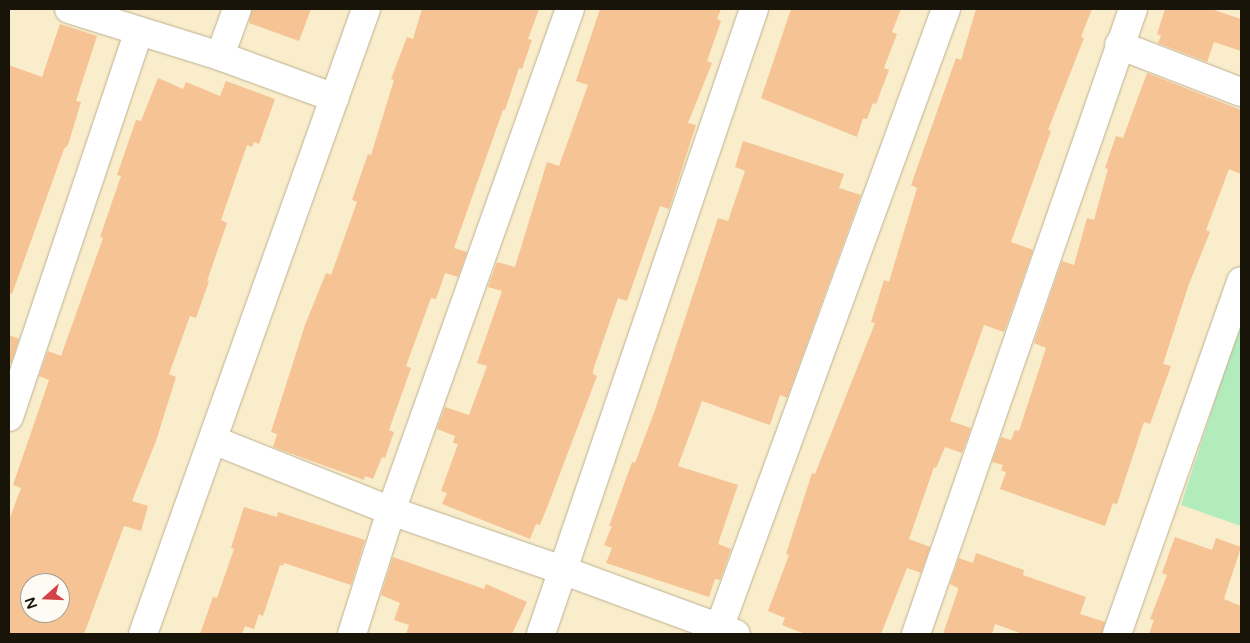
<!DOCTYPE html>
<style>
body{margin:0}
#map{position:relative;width:1250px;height:643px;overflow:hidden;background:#f9edcb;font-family:"Varela Round",sans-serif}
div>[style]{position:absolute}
.green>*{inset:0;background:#b2ecbc}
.building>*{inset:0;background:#f6c395}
.roads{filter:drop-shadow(0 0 1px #bcb090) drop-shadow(0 0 1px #bcb090)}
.street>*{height:28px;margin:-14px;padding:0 14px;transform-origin:14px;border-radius:14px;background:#fff}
.secondary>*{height:28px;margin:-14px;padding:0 14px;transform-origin:14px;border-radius:14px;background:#fff}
span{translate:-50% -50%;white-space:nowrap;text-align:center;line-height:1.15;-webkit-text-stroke:5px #fdfbf4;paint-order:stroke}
.frame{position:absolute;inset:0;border:10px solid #181408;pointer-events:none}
.north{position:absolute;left:20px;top:573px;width:50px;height:50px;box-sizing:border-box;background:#fdfbf4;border:1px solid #a19f96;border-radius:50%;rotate:250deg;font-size:14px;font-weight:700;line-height:20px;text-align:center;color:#181408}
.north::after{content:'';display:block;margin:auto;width:18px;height:22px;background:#d24246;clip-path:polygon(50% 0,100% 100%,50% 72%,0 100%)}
</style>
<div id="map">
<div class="green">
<div style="clip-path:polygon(1241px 321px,1241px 526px,1181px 505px)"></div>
</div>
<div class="building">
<div style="clip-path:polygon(252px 9px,311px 9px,299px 41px,249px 23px)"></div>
<div style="clip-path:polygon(422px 9px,539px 9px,528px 39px,532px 40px,522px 69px,519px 68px,505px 110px,503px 110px,454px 248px,467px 252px,458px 277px,445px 273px,436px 299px,431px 298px,406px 366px,411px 368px,389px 430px,394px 432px,385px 458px,382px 457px,373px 479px,365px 476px,364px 480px,273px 447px,277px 434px,271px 432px,305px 325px,326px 273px,331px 275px,357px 202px,352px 200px,368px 154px,371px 155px,394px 80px,391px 79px,407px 37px,413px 39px)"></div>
<div style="clip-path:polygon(600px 9px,721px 9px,717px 19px,721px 21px,707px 61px,712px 63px,688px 123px,696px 125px,669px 209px,660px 206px,627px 301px,618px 298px,593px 370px,593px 374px,597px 376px,548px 505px,540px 525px,536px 524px,530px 539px,442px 504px,447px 493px,441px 491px,458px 444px,453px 443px,455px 436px,437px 429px,445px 407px,469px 415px,487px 366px,477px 363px,502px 291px,488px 287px,497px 262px,515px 267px,547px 162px,559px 166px,588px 85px,576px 81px)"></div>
<div style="clip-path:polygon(791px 9px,901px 9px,892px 32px,897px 34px,884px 68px,889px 70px,876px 104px,873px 103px,867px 119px,863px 118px,857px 137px,761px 98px)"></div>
<div style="clip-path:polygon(976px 9px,1092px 9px,1081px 37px,1084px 38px,1048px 130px,1051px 131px,1011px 242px,1033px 250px,1004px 332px,984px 325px,950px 421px,971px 428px,962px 453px,945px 447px,936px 468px,934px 467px,909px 539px,930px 547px,921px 573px,907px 568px,881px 634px,805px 634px,782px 625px,785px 618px,768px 611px,789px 555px,786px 554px,812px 473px,815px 474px,875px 323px,871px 322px,884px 280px,889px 282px,917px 188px,911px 185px,956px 58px,961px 60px)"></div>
<div style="clip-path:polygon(1165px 9px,1211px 9px,1241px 19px,1241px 51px,1214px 42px,1207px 62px,1158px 43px,1161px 36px,1157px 34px)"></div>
<div style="clip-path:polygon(60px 24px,97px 36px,76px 101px,81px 102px,68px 145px,64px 149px,12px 294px,9px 293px,9px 65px,42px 77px)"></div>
<div style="clip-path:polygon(1147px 73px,1241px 110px,1241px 174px,1229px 169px,1206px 230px,1210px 232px,1189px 284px,1163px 364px,1171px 366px,1150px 424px,1144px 422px,1117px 504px,1113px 503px,1105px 526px,1000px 489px,1006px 472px,1001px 470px,1003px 465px,992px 462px,1001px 437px,1011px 440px,1015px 430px,1019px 431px,1046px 348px,1034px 343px,1062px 261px,1074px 265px,1087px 218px,1094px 220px,1108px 169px,1105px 168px,1116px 136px,1123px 138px)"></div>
<div style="clip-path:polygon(evenodd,158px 78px,183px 89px,186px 82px,220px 96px,226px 81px,275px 99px,259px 144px,254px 142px,252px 147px,247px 145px,221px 220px,227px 223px,207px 281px,209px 281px,196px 318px,190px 316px,169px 374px,176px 377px,156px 441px,132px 501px,148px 506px,141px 531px,124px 526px,84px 634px,9px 634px,9px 520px,21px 488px,13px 485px,49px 380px,39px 376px,48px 351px,61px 356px,103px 238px,100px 237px,121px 176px,117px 175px,136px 120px,141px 121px,158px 78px,30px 583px,60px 583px,60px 613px,30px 613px,30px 583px)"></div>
<div style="clip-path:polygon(743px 141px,844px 174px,839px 188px,861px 195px,787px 398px,780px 395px,770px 425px,702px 401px,678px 466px,738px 485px,718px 544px,731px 549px,720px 580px,715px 579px,709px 597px,606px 563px,612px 548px,604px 545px,612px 526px,609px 526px,632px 462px,635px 463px,655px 410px,718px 218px,728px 221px,745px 171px,735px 167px)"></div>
<div style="clip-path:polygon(9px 335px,19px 339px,11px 363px,9px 363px)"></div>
<div style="clip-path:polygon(244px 507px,277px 517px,278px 512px,365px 540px,351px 585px,284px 563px,283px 566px,280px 565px,263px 616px,259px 614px,254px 629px,245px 626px,242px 634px,200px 634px,213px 597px,217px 598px,234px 549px,231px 548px)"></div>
<div style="clip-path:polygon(1175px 537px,1212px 550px,1216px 538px,1241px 547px,1224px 599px,1241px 606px,1241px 634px,1149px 634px,1154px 620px,1150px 619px,1167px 575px,1162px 573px)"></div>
<div style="clip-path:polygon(976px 553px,1024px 570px,1023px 575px,1086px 597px,1080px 614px,1105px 622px,1102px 634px,1023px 634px,995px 624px,992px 634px,943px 634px,958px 590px,958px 588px,950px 584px,959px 558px,973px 563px)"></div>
<div style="clip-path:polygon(393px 557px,484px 589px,486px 584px,527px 602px,512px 634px,406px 634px,409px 625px,394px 620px,400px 603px,381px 595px)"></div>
</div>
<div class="roads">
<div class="street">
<div style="left:69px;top:9px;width:158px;rotate:17.3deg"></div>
<div style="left:220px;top:56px;width:122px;rotate:20.1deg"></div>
<div style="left:1119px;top:45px;width:131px;rotate:21.1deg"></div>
<div style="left:220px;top:56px;width:50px;rotate:-70.1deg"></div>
<div style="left:9px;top:417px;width:407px;rotate:-71.4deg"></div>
<div style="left:213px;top:440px;width:192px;rotate:21.7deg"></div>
<div style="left:391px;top:511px;width:181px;rotate:19deg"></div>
<div style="left:562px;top:570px;width:185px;rotate:20.2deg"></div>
<div style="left:352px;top:634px;width:129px;rotate:-72.4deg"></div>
<div style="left:391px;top:511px;width:533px;rotate:-70.38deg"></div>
<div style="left:541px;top:634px;width:660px;rotate:-71.18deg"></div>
<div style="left:717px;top:634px;width:666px;rotate:-69.88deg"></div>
<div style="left:916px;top:634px;width:662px;rotate:-70.85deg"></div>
<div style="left:1117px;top:634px;width:374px;rotate:-70.6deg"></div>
</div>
<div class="secondary">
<div style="left:143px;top:634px;width:664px;rotate:-70.36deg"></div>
</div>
</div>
<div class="frame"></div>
<div class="north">N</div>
</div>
